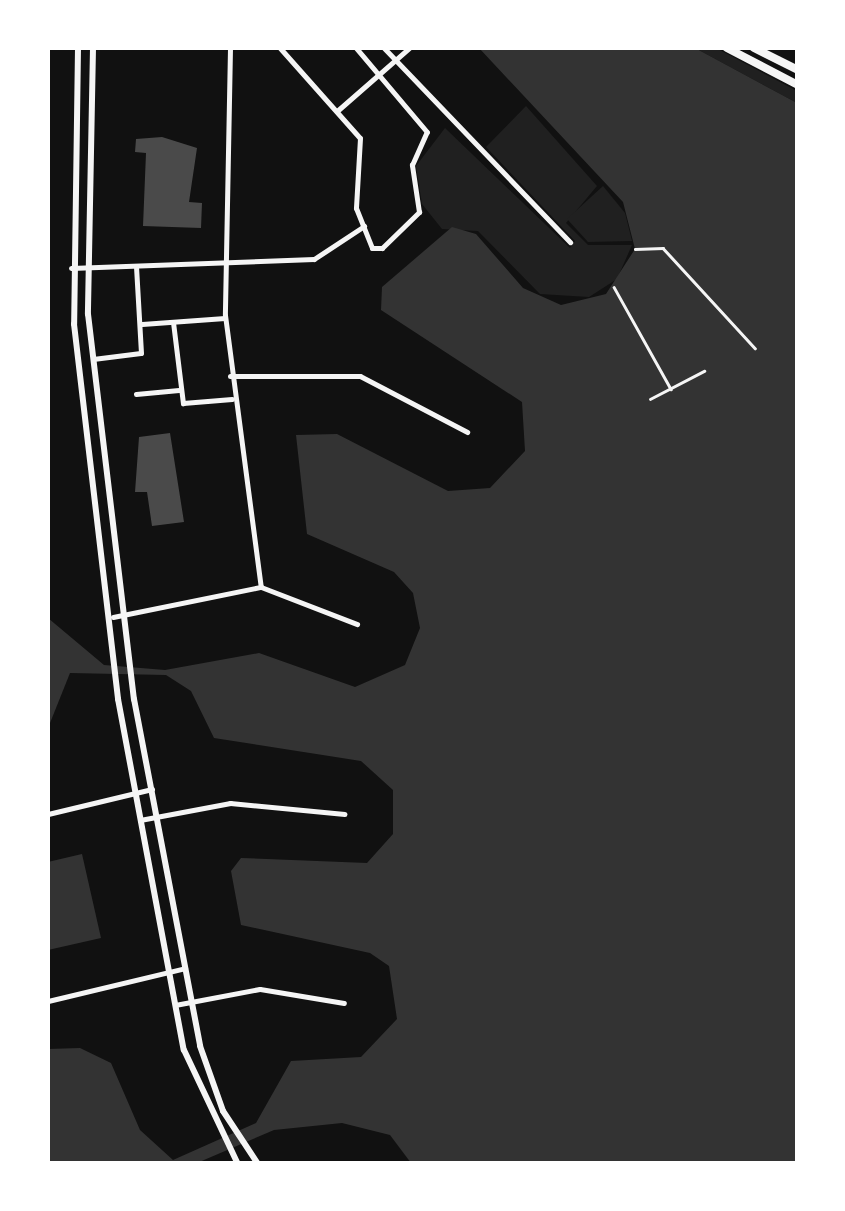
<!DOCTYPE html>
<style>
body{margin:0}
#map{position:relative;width:845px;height:1211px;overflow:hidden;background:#111;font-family:"PT Sans Narrow",sans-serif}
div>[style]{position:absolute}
.green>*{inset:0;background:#202020}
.water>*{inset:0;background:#333}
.building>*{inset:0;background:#4a4a4a}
.path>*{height:2.5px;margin:-1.25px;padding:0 1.25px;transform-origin:1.25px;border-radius:1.25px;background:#f5f5f5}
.minor>*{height:5px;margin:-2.5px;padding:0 2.5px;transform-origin:2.5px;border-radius:2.5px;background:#f5f5f5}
.tertiary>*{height:6px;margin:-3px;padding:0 3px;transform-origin:3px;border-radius:3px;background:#f5f5f5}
.primary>*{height:8px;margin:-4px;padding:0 4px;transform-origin:4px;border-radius:4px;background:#f5f5f5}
span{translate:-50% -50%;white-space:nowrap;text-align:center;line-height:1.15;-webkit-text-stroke:8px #fff;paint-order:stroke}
.frame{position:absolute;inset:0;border:50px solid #fff;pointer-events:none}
</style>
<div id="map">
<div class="green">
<div style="clip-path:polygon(695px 48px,716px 48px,797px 91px,797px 103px)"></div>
<div style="clip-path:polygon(526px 106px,597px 186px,566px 223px,588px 245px,632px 245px,617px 279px,589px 297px,540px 294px,478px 231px,442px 229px,422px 204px,416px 166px,445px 128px,570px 248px,575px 241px,486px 147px)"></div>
<div style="clip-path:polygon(603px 186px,625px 213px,632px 241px,588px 242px,567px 219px)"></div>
</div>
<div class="water">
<div style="clip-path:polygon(479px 48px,695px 48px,797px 103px,797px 1163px,411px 1163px,390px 1135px,342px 1123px,274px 1130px,197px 1163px,48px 1163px,48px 1049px,80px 1048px,111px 1063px,140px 1130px,173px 1160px,256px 1123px,291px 1061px,361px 1057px,397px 1019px,389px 966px,370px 953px,241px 925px,231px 871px,241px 858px,367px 863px,393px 834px,393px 790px,361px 761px,214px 738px,191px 691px,166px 675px,70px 673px,48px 728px,48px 618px,104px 665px,165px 670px,259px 653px,355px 687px,405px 665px,420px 628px,413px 593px,394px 572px,307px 534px,296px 435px,337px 434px,448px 491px,490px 488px,525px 451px,522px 402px,381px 310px,382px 287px,452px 227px,476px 234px,523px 288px,561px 305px,606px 294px,635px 249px,623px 202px)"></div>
<div style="clip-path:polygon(82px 854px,101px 938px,48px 950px,48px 862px)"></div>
</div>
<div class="building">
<div style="clip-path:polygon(162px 137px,197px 148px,189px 202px,202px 203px,201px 228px,143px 226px,146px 153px,135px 152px,136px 139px)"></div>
<div style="clip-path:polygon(170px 433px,184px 522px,152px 526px,147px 492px,135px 492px,139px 437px)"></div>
</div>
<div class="path">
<div style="left:635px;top:249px;width:28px;rotate:-2deg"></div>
<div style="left:663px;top:248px;width:136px;rotate:47.4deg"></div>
<div style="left:614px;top:287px;width:117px;rotate:60.8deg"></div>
<div style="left:650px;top:399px;width:61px;rotate:-27.4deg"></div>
</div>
<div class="minor">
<div style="left:230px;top:48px;width:267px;rotate:91.1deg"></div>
<div style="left:225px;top:315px;width:274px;rotate:82.5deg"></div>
<div style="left:280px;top:48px;width:120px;rotate:48.4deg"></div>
<div style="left:360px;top:138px;width:70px;rotate:93.3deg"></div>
<div style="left:356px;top:208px;width:43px;rotate:68.2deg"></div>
<div style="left:372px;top:248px;width:10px"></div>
<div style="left:382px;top:248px;width:52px;rotate:-44.2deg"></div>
<div style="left:419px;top:212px;width:48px;rotate:-98.5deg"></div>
<div style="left:412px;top:165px;width:36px;rotate:-66deg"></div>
<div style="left:427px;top:132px;width:110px;rotate:-130.2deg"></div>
<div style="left:384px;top:48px;width:269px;rotate:46.2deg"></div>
<div style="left:337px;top:111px;width:96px;rotate:-41.2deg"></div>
<div style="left:71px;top:268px;width:243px;rotate:-2.1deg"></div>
<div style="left:314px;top:259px;width:60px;rotate:-33.4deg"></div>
<div style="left:173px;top:322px;width:82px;rotate:83deg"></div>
<div style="left:183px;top:403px;width:49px;rotate:-4.7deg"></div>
<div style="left:142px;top:324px;width:83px;rotate:-4.1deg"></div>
<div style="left:93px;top:359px;width:48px;rotate:-7.1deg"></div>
<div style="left:141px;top:353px;width:87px;rotate:-93.3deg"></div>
<div style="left:230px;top:376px;width:130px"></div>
<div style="left:360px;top:376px;width:121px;rotate:27.6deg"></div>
<div style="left:136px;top:394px;width:43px;rotate:-5.3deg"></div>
<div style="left:113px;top:617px;width:151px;rotate:-11.5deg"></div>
<div style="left:261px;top:587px;width:103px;rotate:21.1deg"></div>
<div style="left:48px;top:814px;width:107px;rotate:-13.5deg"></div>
<div style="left:140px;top:820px;width:92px;rotate:-10.7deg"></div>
<div style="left:230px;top:803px;width:115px;rotate:5.5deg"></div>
<div style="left:48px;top:1001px;width:141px;rotate:-13.5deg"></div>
<div style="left:175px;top:1005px;width:86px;rotate:-10.7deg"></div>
<div style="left:260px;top:989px;width:85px;rotate:9.5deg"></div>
</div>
<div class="tertiary">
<div style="left:78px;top:48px;width:276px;rotate:90.8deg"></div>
<div style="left:74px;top:324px;width:378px;rotate:83.3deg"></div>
<div style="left:118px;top:699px;width:357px;rotate:79.4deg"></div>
<div style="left:184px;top:1050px;width:126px;rotate:64.7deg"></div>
<div style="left:93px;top:48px;width:266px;rotate:91.1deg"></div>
<div style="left:88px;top:314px;width:388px;rotate:83.2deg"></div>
<div style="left:134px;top:699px;width:353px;rotate:79.2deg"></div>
<div style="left:200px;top:1046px;width:69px;rotate:70.5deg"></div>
<div style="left:223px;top:1111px;width:64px;rotate:56.6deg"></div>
</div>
<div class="primary">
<div style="left:727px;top:48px;width:80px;rotate:27.5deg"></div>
<div style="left:754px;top:48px;width:49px;rotate:26.6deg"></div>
</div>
<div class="frame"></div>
</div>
